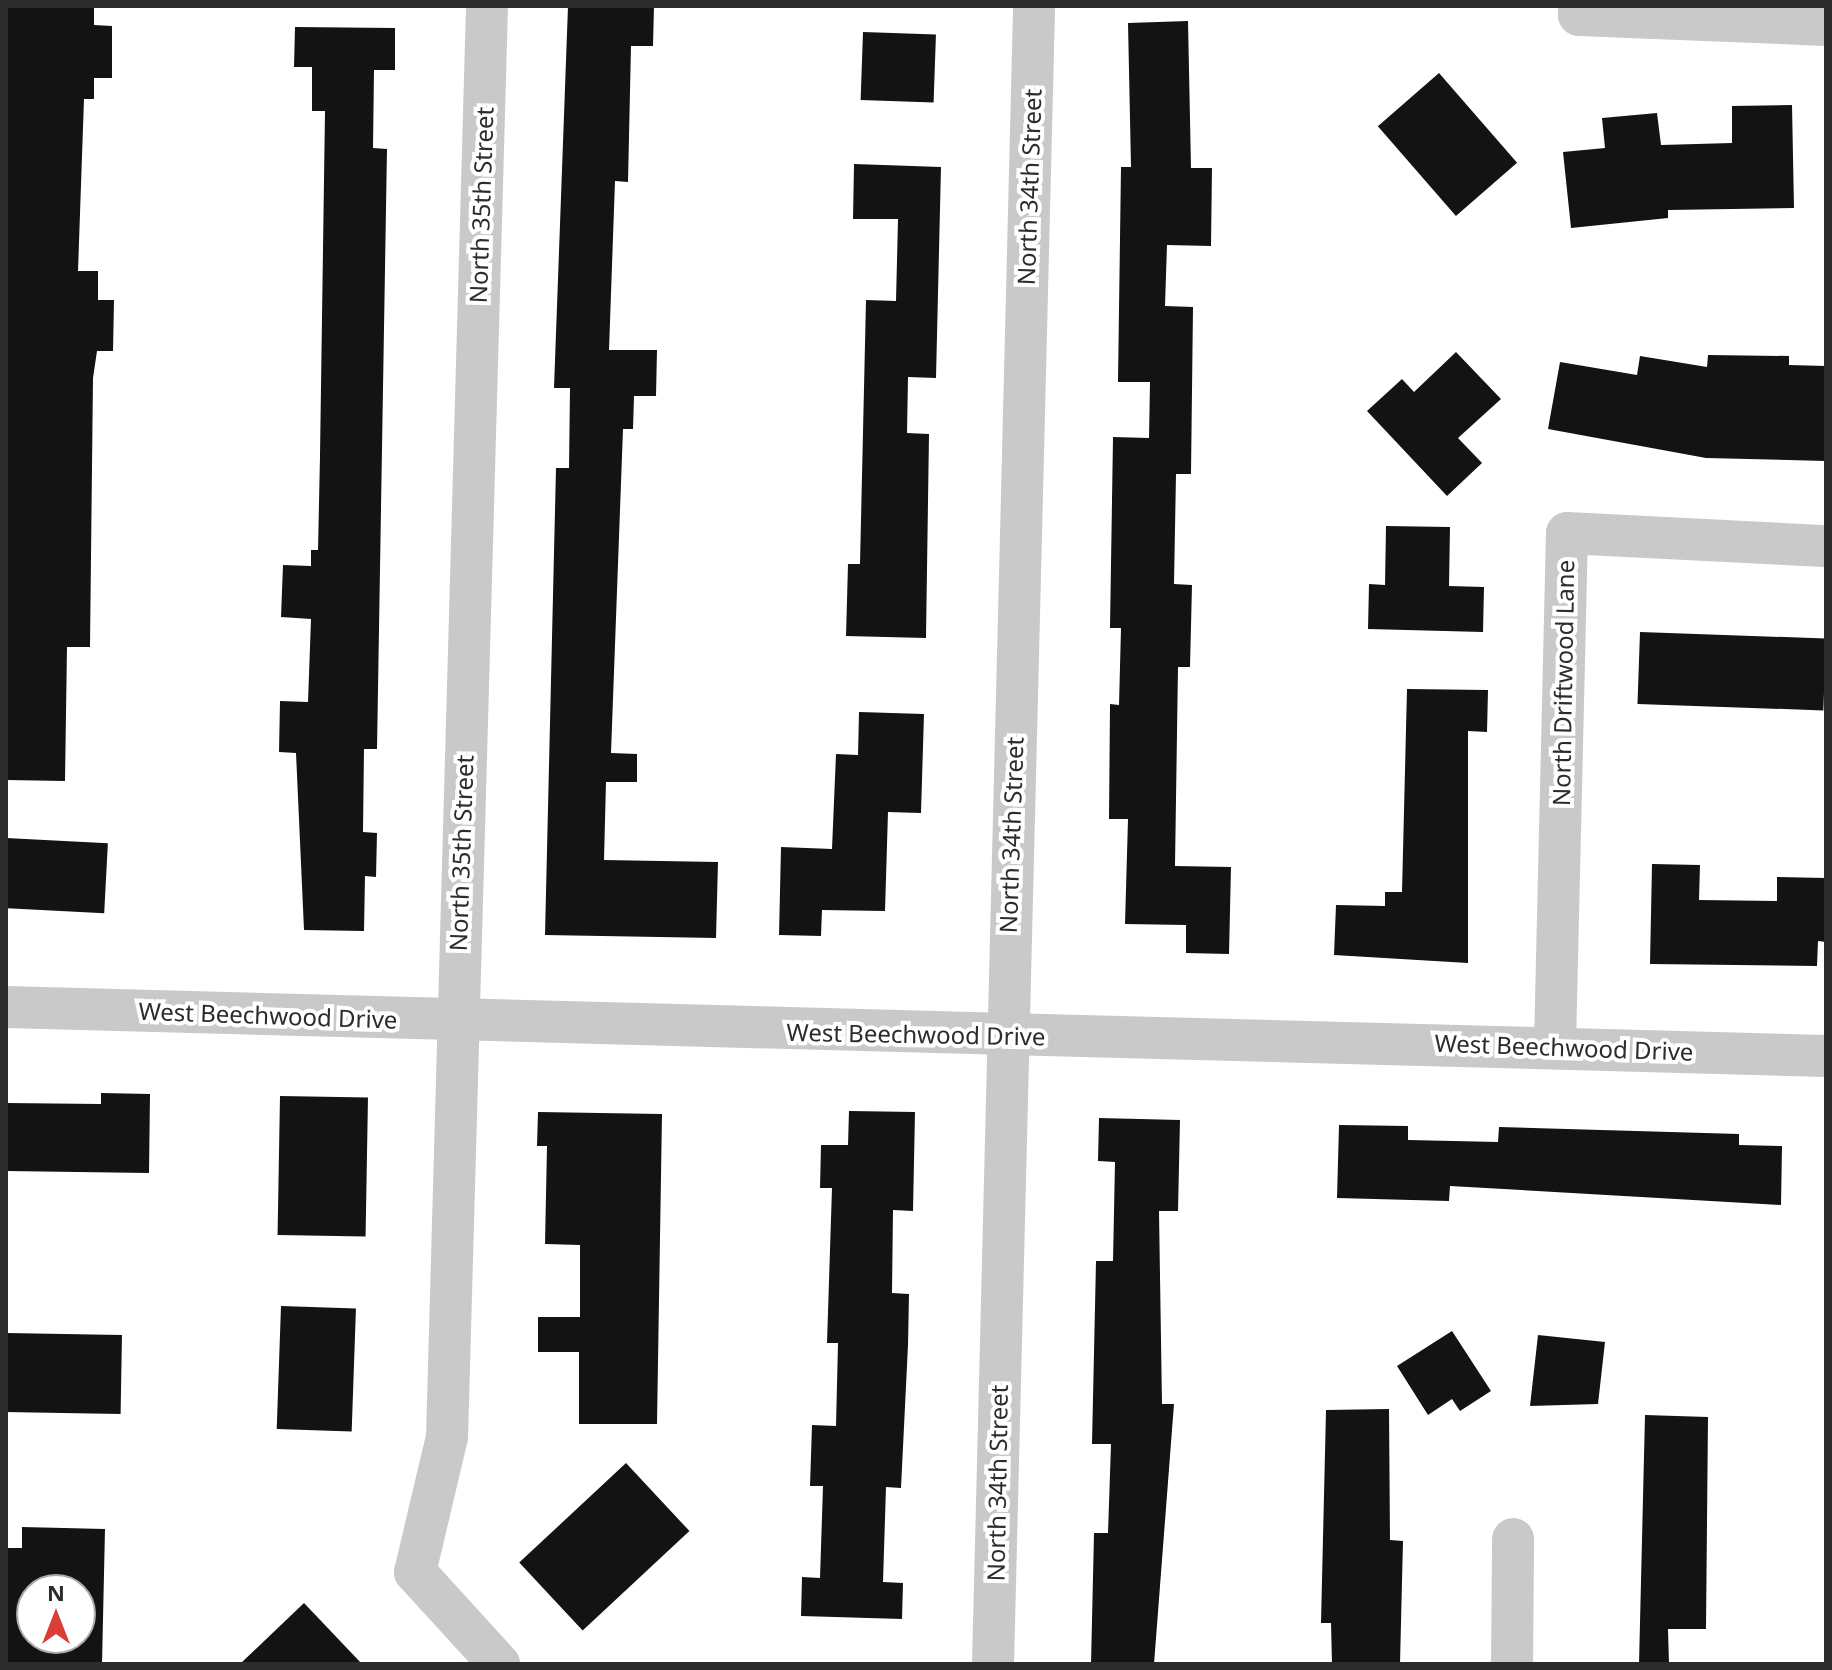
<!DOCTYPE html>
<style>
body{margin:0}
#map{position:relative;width:1832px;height:1670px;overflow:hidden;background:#fff;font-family:"Noto Sans",sans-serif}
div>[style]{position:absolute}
.building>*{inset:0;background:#131313;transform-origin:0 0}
.minor>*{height:42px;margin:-21px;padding:0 21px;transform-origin:21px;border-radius:21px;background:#c9c9c9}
span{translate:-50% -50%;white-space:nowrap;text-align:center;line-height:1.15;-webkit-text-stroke:8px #fff;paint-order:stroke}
.street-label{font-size:24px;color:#2c2c2c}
.frame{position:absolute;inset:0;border:8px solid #2c2c2c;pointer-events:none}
.north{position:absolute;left:16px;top:1574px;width:80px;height:80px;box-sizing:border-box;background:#fff;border:2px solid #ababab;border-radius:50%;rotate:0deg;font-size:22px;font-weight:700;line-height:32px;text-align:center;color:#2c2c2c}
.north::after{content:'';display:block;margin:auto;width:28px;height:36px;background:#da3f37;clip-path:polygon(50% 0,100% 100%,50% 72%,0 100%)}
</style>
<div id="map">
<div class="building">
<div style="clip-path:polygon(6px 6px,94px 6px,94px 25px,112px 26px,112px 78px,94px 78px,94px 99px,84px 99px,78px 271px,98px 271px,98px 300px,114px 300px,113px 351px,97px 351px,93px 378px,90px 647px,67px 647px,65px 781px,6px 780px)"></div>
<div style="clip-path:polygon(568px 6px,654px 6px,653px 46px,631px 46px,628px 182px,615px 181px,609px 350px,657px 350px,656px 396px,634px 396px,633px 429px,623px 429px,611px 753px,637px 754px,637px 782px,606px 782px,604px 860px,718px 862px,716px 938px,545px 935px,556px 468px,569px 468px,570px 388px,554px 388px)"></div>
<div style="clip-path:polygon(1188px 21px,1191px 168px,1212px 168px,1211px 246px,1167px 245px,1165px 306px,1193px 307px,1191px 474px,1176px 474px,1174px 584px,1192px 585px,1190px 667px,1178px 667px,1175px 866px,1231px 867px,1229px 954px,1186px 953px,1186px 925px,1125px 924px,1128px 819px,1109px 819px,1110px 704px,1119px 705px,1121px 628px,1110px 628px,1113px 437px,1149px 438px,1150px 382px,1118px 382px,1121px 167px,1131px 167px,1128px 23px)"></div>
<div style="clip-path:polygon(295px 27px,395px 28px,395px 70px,374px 70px,373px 148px,387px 149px,377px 749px,364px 749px,363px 832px,377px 833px,376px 877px,365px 876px,364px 931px,304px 930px,296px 753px,279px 752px,280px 701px,308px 702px,311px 619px,281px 617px,283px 565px,311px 566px,311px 550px,318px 550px,320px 456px,325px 111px,312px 111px,312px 67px,294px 67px)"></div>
<div style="left:863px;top:32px;width:73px;height:68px;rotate:2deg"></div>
<div style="left:1439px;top:73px;width:119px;height:81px;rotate:49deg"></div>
<div style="clip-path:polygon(1792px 105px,1794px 208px,1668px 210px,1668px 218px,1571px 228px,1563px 152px,1605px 148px,1602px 118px,1657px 113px,1661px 145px,1732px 143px,1732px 106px)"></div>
<div style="clip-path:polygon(854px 164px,941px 167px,936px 378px,908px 377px,907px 433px,929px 434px,926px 638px,846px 636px,848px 564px,860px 564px,866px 300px,896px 301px,898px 219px,853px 219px)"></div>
<div style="clip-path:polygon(1456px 352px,1501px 399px,1458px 438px,1482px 463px,1447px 496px,1367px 411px,1402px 379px,1414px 392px)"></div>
<div style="clip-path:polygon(1708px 355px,1789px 356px,1789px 365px,1826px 366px,1826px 461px,1706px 458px,1548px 429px,1560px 362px,1637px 375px,1640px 356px,1707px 367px)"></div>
<div style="clip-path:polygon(1386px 526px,1450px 527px,1449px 586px,1484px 587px,1483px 632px,1368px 629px,1369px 584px,1385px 585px)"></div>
<div style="left:1640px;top:632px;width:186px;height:72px;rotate:2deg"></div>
<div style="clip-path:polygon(1407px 689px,1488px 690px,1487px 732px,1468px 731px,1468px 963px,1334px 955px,1336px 905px,1385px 906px,1385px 892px,1402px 892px)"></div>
<div style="clip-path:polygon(859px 712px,924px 714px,921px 813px,888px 812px,885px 911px,822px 910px,821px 936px,779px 935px,781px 847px,832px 849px,836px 754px,858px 755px)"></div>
<div style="left:6px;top:838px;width:102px;height:70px;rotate:3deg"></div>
<div style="clip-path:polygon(1652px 864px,1700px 865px,1699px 900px,1777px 901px,1777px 877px,1826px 878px,1826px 942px,1818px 941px,1817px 966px,1650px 964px)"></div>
<div style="clip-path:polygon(101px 1093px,150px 1094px,149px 1173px,6px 1171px,6px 1103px,101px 1104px)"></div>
<div style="left:280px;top:1096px;width:88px;height:139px;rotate:1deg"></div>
<div style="clip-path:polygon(849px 1111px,915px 1112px,913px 1211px,893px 1210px,892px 1293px,909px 1294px,908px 1345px,901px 1488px,886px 1487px,883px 1582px,903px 1583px,902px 1619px,801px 1616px,802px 1577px,820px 1578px,823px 1486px,810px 1486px,812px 1425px,836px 1426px,838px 1343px,827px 1343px,832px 1188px,820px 1188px,821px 1145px,848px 1145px)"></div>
<div style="clip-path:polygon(538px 1112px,662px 1114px,657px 1424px,579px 1424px,579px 1352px,538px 1352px,538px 1317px,580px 1317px,580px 1245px,545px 1244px,547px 1146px,537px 1146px)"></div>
<div style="clip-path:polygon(1099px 1118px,1180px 1120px,1178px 1211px,1159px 1211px,1162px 1404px,1174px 1404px,1154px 1664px,1091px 1664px,1094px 1533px,1108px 1533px,1111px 1444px,1092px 1444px,1096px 1261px,1113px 1261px,1115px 1162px,1098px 1161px)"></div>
<div style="clip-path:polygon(1339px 1125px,1408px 1126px,1408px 1140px,1498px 1142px,1499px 1127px,1739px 1134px,1739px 1145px,1782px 1146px,1781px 1205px,1450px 1186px,1449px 1201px,1337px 1198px)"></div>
<div style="left:281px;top:1306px;width:75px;height:123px;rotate:2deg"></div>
<div style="clip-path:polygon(1452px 1331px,1491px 1391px,1460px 1411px,1452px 1399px,1428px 1415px,1397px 1366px)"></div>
<div style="left:6px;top:1333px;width:116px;height:79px;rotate:1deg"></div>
<div style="clip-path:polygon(1538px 1335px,1605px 1342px,1598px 1404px,1530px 1406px)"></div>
<div style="clip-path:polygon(1389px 1409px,1390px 1540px,1403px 1541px,1400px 1664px,1332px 1664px,1331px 1623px,1321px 1623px,1326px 1410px)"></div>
<div style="clip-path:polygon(1645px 1415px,1708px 1417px,1706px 1629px,1668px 1629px,1669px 1664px,1639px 1664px)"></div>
<div style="left:626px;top:1463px;width:93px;height:146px;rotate:47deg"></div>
<div style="clip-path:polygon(evenodd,22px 1527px,105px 1529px,102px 1664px,6px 1664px,6px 1548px,22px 1548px,22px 1527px,32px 1590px,80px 1590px,80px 1638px,32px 1638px,32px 1590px)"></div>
<div style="clip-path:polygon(304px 1603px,362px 1664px,240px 1664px)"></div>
</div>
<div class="minor">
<div style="left:487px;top:6px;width:1432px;rotate:91.6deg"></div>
<div style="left:447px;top:1437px;width:139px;rotate:103.3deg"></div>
<div style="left:415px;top:1572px;width:125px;rotate:47.6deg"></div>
<div style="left:1579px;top:6px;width:9px;rotate:90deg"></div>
<div style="left:1579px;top:15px;width:247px;rotate:2.3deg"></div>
<div style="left:6px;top:1007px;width:1821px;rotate:1.54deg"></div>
<div style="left:1555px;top:1045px;width:512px;rotate:-88.66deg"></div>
<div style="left:1567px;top:533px;width:259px;rotate:2.9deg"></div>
<div style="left:993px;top:1664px;width:1659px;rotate:-88.58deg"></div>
<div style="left:1512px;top:1664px;width:125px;rotate:-89.5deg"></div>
</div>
<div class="street-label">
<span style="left:1029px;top:187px;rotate:-88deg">North 34th Street</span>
<span style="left:481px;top:205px;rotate:-88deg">North 35th Street</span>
<span style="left:1563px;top:683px;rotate:-89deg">North Driftwood Lane</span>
<span style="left:1011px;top:835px;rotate:-88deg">North 34th Street</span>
<span style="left:461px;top:853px;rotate:-88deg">North 35th Street</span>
<span style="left:268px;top:1015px;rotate:2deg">West Beechwood Drive</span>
<span style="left:916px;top:1034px;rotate:1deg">West Beechwood Drive</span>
<span style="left:1564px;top:1047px;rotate:2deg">West Beechwood Drive</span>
<span style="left:997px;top:1483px;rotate:-89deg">North 34th Street</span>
</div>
<div class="frame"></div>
<div class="north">N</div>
</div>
